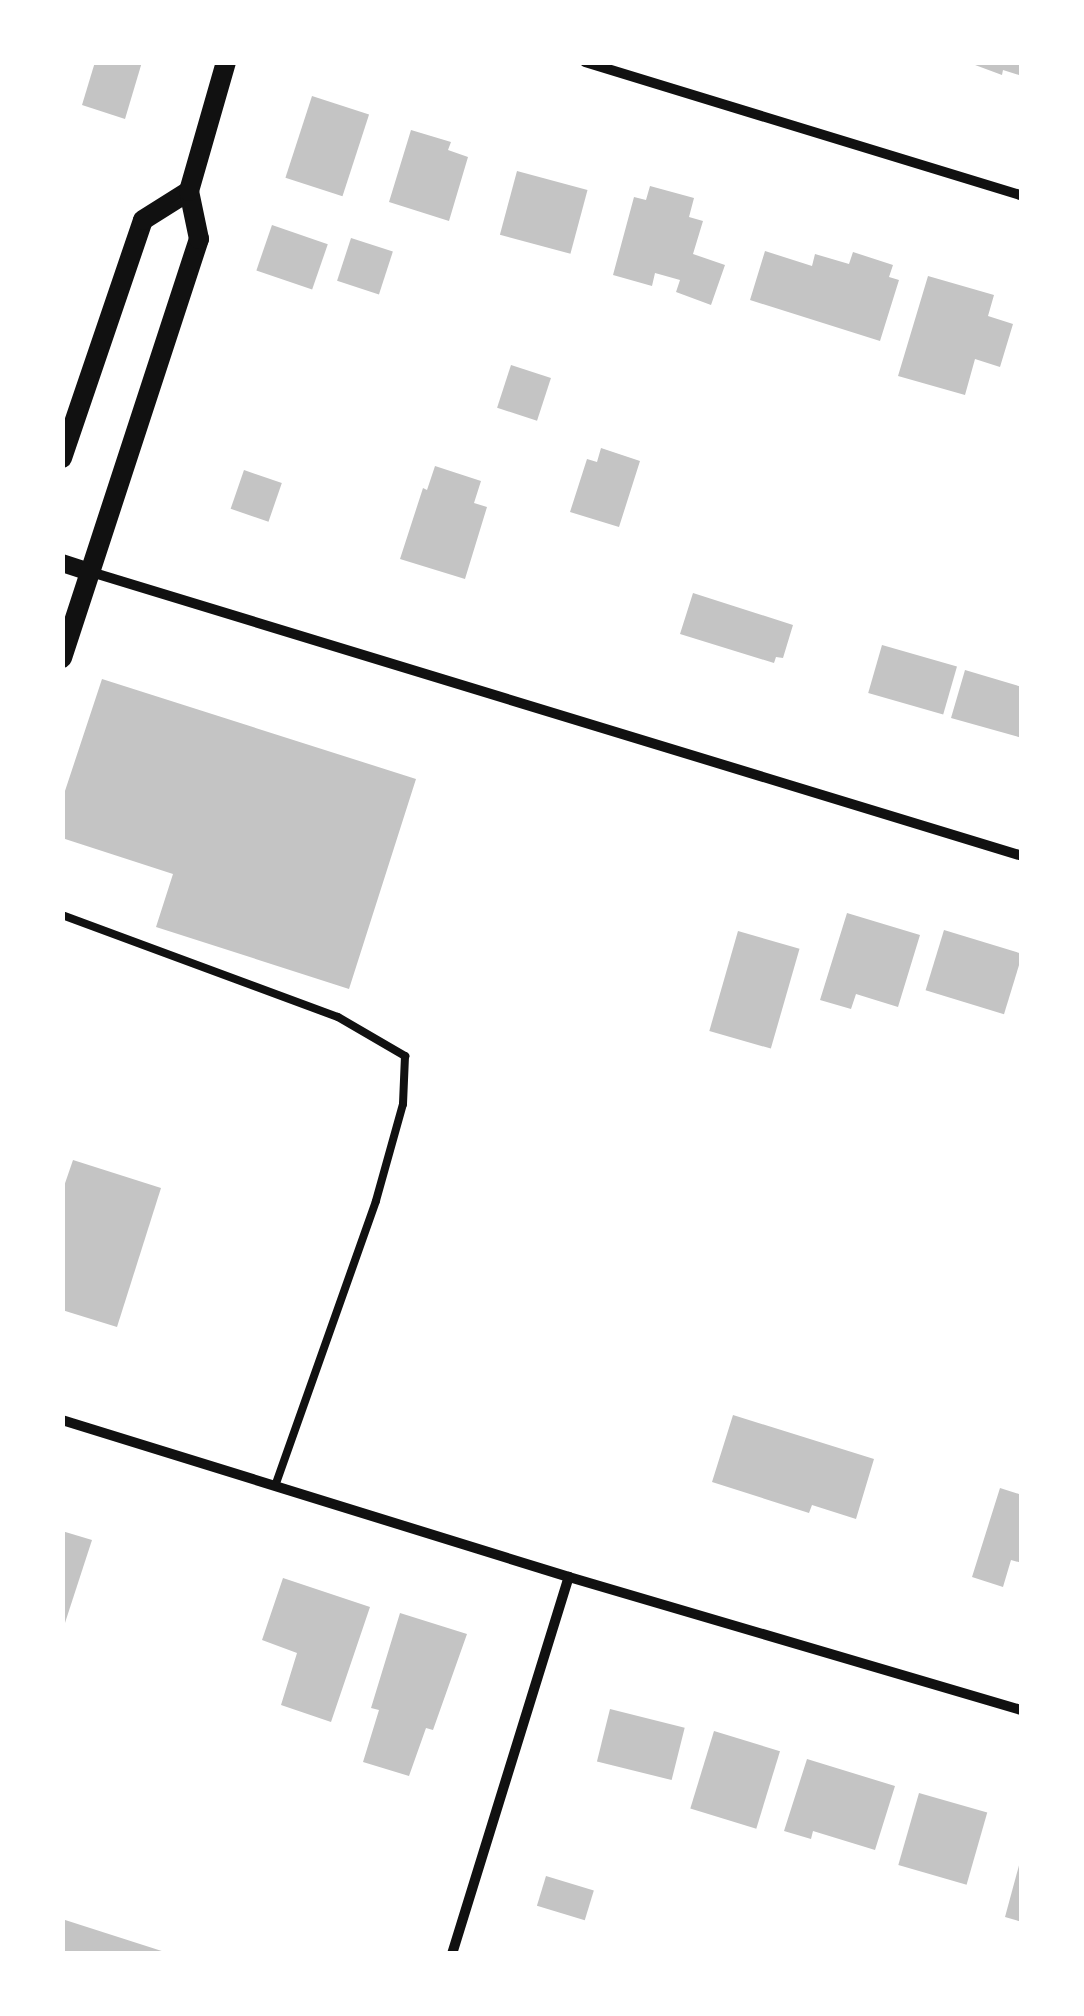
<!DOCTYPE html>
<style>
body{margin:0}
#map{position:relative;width:1084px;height:2016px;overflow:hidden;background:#fff;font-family:"DejaVu Sans",sans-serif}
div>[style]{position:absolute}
.building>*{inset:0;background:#c4c4c4;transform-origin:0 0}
.service>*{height:8px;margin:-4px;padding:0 4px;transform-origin:4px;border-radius:4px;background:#111}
.minor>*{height:10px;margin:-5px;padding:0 5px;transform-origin:5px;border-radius:5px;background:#111}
.tertiary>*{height:18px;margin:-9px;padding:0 9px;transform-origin:9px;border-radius:9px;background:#111}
.secondary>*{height:20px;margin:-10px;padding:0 10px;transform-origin:10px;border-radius:10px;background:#111}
span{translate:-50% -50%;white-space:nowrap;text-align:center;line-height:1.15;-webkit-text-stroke:10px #fff;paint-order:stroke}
.frame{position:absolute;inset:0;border:65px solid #fff;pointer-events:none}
</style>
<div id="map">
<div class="building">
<div style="clip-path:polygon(95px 62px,142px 62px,125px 119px,82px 105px)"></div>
<div style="clip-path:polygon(967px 62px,1022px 62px,1022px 76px,1003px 70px,1002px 75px)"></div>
<div style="left:312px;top:96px;width:60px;height:86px;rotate:18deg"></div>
<div style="clip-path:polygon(411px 130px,451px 142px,448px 150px,468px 157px,449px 221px,389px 202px)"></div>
<div style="left:517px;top:171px;width:73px;height:66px;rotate:15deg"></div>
<div style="clip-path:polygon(650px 186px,694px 198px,689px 217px,703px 221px,693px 254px,725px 265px,711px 305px,676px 292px,680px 280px,655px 273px,652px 286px,613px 275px,634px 197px,646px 200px)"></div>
<div style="left:272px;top:225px;width:59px;height:48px;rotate:19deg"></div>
<div style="left:351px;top:238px;width:44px;height:45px;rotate:18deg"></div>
<div style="clip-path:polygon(765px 251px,812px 266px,815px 254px,849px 264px,853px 252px,893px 265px,889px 277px,899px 280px,880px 341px,750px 300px)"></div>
<div style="clip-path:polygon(928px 276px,994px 295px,988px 316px,1013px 324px,1000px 367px,975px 359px,965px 395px,898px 376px)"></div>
<div style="left:511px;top:365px;width:42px;height:45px;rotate:18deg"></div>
<div style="clip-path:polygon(601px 448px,640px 461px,619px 527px,570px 512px,587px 459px,597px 462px)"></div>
<div style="clip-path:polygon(435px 466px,481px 481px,474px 503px,487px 507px,465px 579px,400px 559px,423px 488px,427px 490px)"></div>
<div style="left:244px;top:470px;width:40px;height:41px;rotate:19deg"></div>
<div style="clip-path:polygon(693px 593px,793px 625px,783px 658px,776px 657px,774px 663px,680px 634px)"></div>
<div style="left:882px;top:645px;width:78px;height:50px;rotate:16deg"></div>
<div style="clip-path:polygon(965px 670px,1022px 687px,1022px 738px,951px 718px)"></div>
<div style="clip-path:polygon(102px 679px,416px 779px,349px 989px,156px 927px,173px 874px,62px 838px,62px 800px)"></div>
<div style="clip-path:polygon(847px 913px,920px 935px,898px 1007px,856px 994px,851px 1009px,820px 1000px)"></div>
<div style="left:944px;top:930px;width:82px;height:63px;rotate:17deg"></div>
<div style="left:738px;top:931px;width:64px;height:104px;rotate:16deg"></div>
<div style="clip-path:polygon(73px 1160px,161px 1188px,117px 1327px,62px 1310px,62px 1192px)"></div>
<div style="clip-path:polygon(733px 1415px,874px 1459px,856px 1519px,812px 1505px,809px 1513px,712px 1482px)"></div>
<div style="clip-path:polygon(1000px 1488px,1022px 1495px,1022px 1563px,1011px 1560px,1003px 1587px,972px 1577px)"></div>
<div style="clip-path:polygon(62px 1531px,92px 1540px,63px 1629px,62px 1629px)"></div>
<div style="clip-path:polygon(283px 1578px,370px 1607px,331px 1722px,281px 1705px,297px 1653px,262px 1640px)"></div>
<div style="clip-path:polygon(400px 1613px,467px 1634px,433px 1730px,426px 1728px,409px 1776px,363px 1762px,379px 1710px,371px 1708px)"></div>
<div style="left:610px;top:1709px;width:77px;height:54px;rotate:14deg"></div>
<div style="left:714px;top:1731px;width:69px;height:81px;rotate:17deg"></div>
<div style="clip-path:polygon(807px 1759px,895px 1786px,875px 1850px,813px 1831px,811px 1839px,784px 1831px)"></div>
<div style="left:919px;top:1793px;width:71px;height:75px;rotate:16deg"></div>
<div style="clip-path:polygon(1021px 1858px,1022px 1858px,1022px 1922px,1005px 1917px)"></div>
<div style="left:546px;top:1876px;width:50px;height:31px;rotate:17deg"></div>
<div style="clip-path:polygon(62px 1919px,168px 1953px,168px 1954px,62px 1954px)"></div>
</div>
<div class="service">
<div style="left:62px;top:915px;width:294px;rotate:20.3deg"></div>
<div style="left:338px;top:1017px;width:78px;rotate:30.2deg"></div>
<div style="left:405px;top:1056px;width:48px;rotate:92.4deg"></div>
<div style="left:403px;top:1104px;width:101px;rotate:105.6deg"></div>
<div style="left:376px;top:1201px;width:302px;rotate:109.5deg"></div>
</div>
<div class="minor">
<div style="left:585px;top:62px;width:457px;rotate:17deg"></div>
<div style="left:91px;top:572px;width:973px;rotate:16.96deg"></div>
<div style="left:62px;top:1420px;width:531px;rotate:17.21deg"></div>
<div style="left:569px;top:1577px;width:472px;rotate:16.4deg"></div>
<div style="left:452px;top:1954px;width:395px;rotate:-72.8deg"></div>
</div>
<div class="tertiary">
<div style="left:62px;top:563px;width:29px;rotate:18deg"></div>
</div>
<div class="secondary">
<div style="left:62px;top:458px;width:251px;rotate:-71.2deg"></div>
<div style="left:143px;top:220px;width:54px;rotate:-32.2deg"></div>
<div style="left:62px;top:658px;width:441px;rotate:-71.9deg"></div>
<div style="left:199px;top:239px;width:49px;rotate:-101.8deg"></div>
<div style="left:189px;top:191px;width:134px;rotate:-74deg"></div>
</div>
<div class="frame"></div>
</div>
